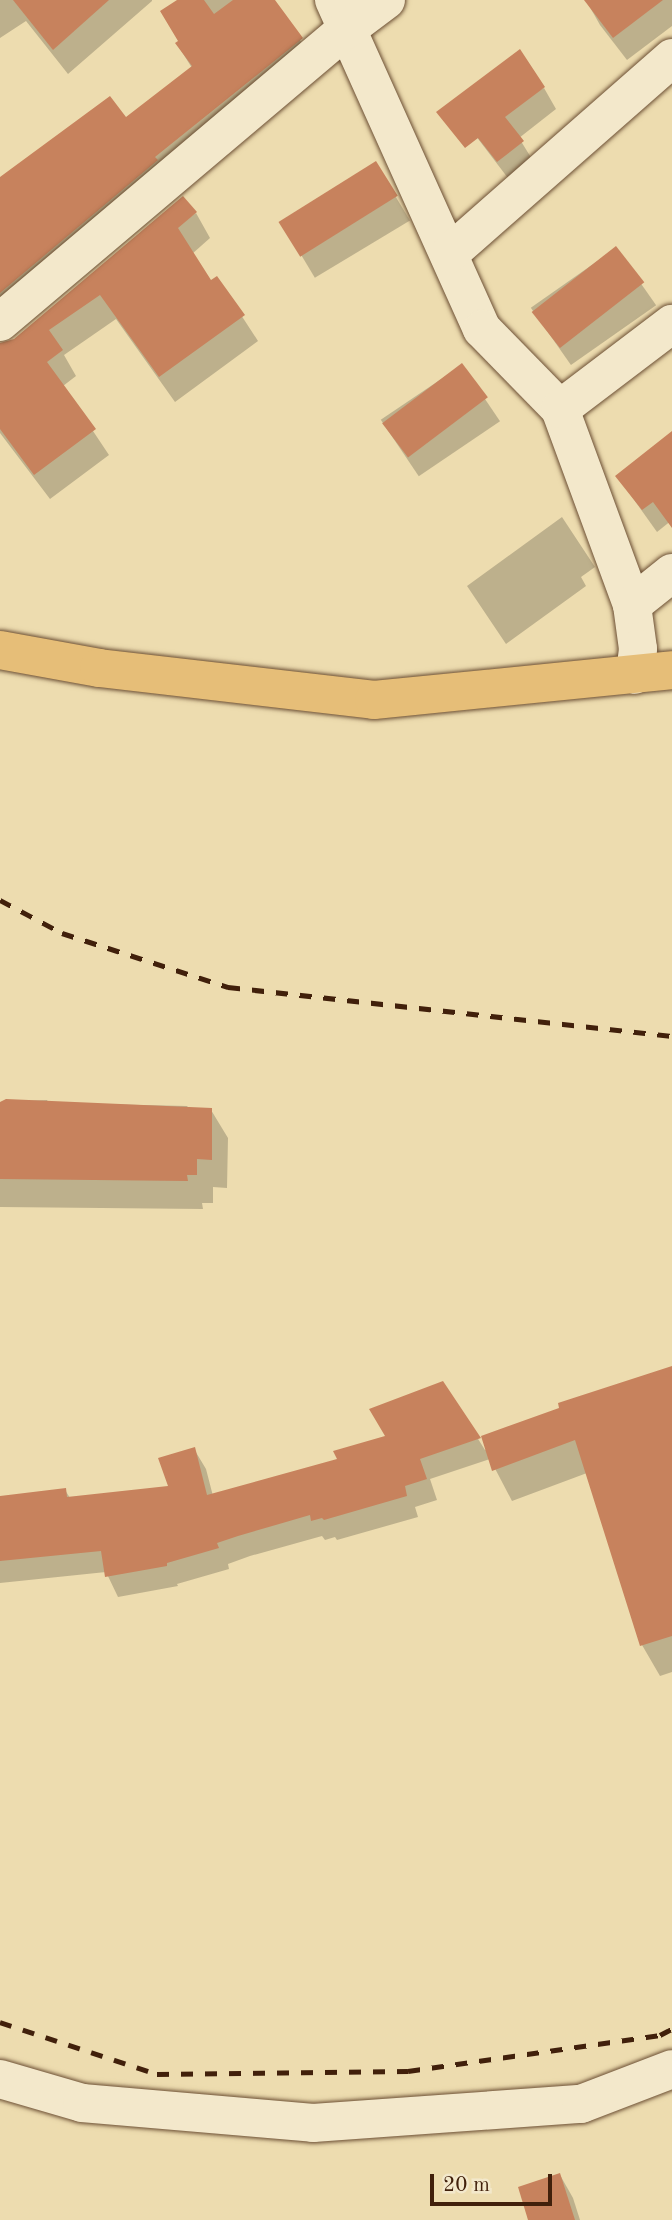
<!DOCTYPE html>
<style>
body{margin:0}
#map{position:relative;width:672px;height:2220px;overflow:hidden;background:#eddcaf;font-family:"Old Standard TT",serif}
div>[style]{position:absolute}
.shadow>*{inset:0;background:#0003;transform-origin:0 0}
.building>*{inset:0;background:#c7825d;transform-origin:0 0}
.roads{filter:drop-shadow(0 0 2px #6c4f34) drop-shadow(0 0 2px #6c4f34)}
.minor>*{height:38px;margin:-19px;padding:0 19px;transform-origin:19px;border-radius:19px;background:#f3e8cb}
.major>*{height:38px;margin:-19px;padding:0 19px;transform-origin:19px;border-radius:19px;background:#e6be78}
.rail>*{height:5px;margin-top:-2.5px;transform-origin:0;background:repeating-linear-gradient(90deg,#41200b 0 12px,transparent 0 24px)}
span{translate:-50% -50%;white-space:nowrap;text-align:center;line-height:1.15;-webkit-text-stroke:6px #f3e8cb;paint-order:stroke}
.scale{position:absolute;left:430px;top:2174px;width:122px;height:32px;box-sizing:border-box;border:4px solid #41200b;border-top:0;padding-left:9px;font-size:21px;line-height:24px;white-space:nowrap;color:#41200b;-webkit-text-stroke:5px #f3e8cb;paint-order:stroke}
</style>
<div id="map">
<div class="shadow">
<div style="clip-path:polygon(0 0,152px 0,152px 1px,68px 74px,26px 21px,0 38px)"></div>
<div style="clip-path:polygon(180px 0,273px 0,316px 64px,0 331px,0 181px,126px 120px,192px 68px,177px 44px,180px 42px)"></div>
<div style="clip-path:polygon(590px 0,672px 0,672px 26px,627px 60px,600px 25px,587px 2px)"></div>
<div style="clip-path:polygon(544px 88px,556px 109px,519px 138px,535px 164px,511px 182px,466px 123px)"></div>
<div style="left:376px;top:164px;width:66px;height:111px;rotate:59deg"></div>
<div style="clip-path:polygon(196px 213px,210px 238px,192px 254px,211px 283px,217px 278px,258px 341px,175px 402px,116px 319px,64px 355px,76px 376px,63px 386px,109px 455px,50px 499px,0 433px,0 345px,14px 341px)"></div>
<div style="left:616px;top:248px;width:70px;height:104px;rotate:55deg"></div>
<div style="left:462px;top:365px;width:68px;height:98px;rotate:56deg"></div>
<div style="clip-path:polygon(672px 433px,672px 520px,657px 532px,617px 476px)"></div>
<div style="clip-path:polygon(562px 517px,595px 567px,581px 577px,586px 586px,506px 644px,467px 586px)"></div>
<div style="clip-path:polygon(47px 1100px,49px 1103px,187px 1106px,190px 1110px,211px 1110px,228px 1138px,227px 1188px,213px 1187px,213px 1203px,202px 1203px,203px 1209px,0 1207px,0 1102px)"></div>
<div style="clip-path:polygon(672px 1368px,672px 1672px,660px 1676px,642px 1645px,587px 1473px,512px 1501px,490px 1459px,430px 1479px,437px 1500px,415px 1507px,418px 1517px,337px 1540px,335px 1537px,325px 1540px,322px 1536px,250px 1556px,228px 1564px,229px 1569px,177px 1584px,178px 1586px,118px 1597px,106px 1572px,0 1583px,0 1498px,65px 1490px,70px 1498px,170px 1488px,194px 1449px,206px 1469px,213px 1496px,339px 1460px,388px 1437px,443px 1383px,485px 1450px)"></div>
<div style="clip-path:polygon(560px 2175px,573px 2198px,580px 2220px,530px 2220px)"></div>
</div>
<div class="building">
<div style="clip-path:polygon(13px 0,109px 0,53px 50px)"></div>
<div style="clip-path:polygon(177px 0,204px 0,214px 14px,233px 0,275px 0,303px 38px,155px 157px,158px 160px,0 293px,0 177px,110px 96px,126px 117px,192px 66px,175px 43px,178px 41px,160px 11px)"></div>
<div style="clip-path:polygon(584px 0,663px 0,613px 38px)"></div>
<div style="clip-path:polygon(520px 49px,545px 87px,505px 117px,524px 141px,497px 162px,478px 138px,465px 148px,436px 112px)"></div>
<div style="left:376px;top:161px;width:41px;height:115px;rotate:58deg"></div>
<div style="clip-path:polygon(183px 196px,197px 212px,178px 228px,211px 280px,217px 276px,245px 315px,159px 377px,100px 295px,49px 330px,63px 350px,47px 362px,96px 429px,34px 475px,0 429px,0 343px,14px 339px)"></div>
<div style="left:616px;top:246px;width:46px;height:107px;rotate:52deg"></div>
<div style="left:462px;top:363px;width:43px;height:100px;rotate:53deg"></div>
<div style="clip-path:polygon(672px 431px,672px 528px,653px 502px,642px 510px,615px 476px)"></div>
<div style="clip-path:polygon(6px 1099px,212px 1108px,212px 1160px,197px 1159px,197px 1175px,187px 1175px,188px 1181px,0 1179px,0 1102px)"></div>
<div style="clip-path:polygon(672px 1366px,672px 1636px,640px 1646px,575px 1440px,492px 1471px,481px 1436px,559px 1408px,558px 1403px)"></div>
<div style="clip-path:polygon(443px 1381px,481px 1438px,420px 1459px,427px 1479px,405px 1486px,407px 1496px,324px 1520px,322px 1518px,311px 1521px,310px 1515px,238px 1536px,217px 1543px,219px 1548px,167px 1563px,167px 1566px,105px 1577px,101px 1551px,0 1561px,0 1496px,66px 1488px,67px 1497px,168px 1486px,158px 1458px,195px 1447px,207px 1495px,337px 1459px,333px 1451px,385px 1436px,369px 1409px)"></div>
<div style="clip-path:polygon(560px 2173px,575px 2220px,528px 2220px,518px 2187px)"></div>
</div>
<div class="roads">
<div class="minor">
<div style="left:334px;top:0;width:361px;rotate:65.8deg"></div>
<div style="left:482px;top:329px;width:112px;rotate:45.7deg"></div>
<div style="left:560px;top:409px;width:209px;rotate:69.8deg"></div>
<div style="left:632px;top:605px;width:44px;rotate:82.2deg"></div>
<div style="left:638px;top:649px;width:26px;rotate:97deg"></div>
<div style="left:449px;top:254px;width:297px;rotate:-41.3deg"></div>
<div style="left:0;top:322px;width:453px;rotate:-40.2deg"></div>
<div style="left:346px;top:30px;width:50px;rotate:-36.9deg"></div>
<div style="left:560px;top:409px;width:141px;rotate:-37.2deg"></div>
<div style="left:632px;top:605px;width:51px;rotate:-38.7deg"></div>
<div style="left:0;top:2079px;width:85px;rotate:16.3deg"></div>
<div style="left:82px;top:2103px;width:232px;rotate:4.9deg"></div>
<div style="left:313px;top:2123px;width:269px;rotate:-4.1deg"></div>
<div style="left:581px;top:2104px;width:97px;rotate:-21deg"></div>
</div>
<div class="major">
<div style="left:0;top:650px;width:101px;rotate:10.3deg"></div>
<div style="left:99px;top:668px;width:277px;rotate:6.6deg"></div>
<div style="left:374px;top:700px;width:300px;rotate:-5.7deg"></div>
</div>
</div>
<div class="rail">
<div style="left:0;top:900px;width:70px;rotate:28deg"></div>
<div style="left:62px;top:933px;width:175px;rotate:18deg"></div>
<div style="left:228px;top:987px;width:447px;rotate:6.3deg"></div>
<div style="left:0;top:2022px;width:165px;rotate:18.3deg"></div>
<div style="left:157px;top:2074px;width:251px;rotate:-0.7deg"></div>
<div style="left:408px;top:2071px;width:255px;rotate:-8.1deg"></div>
<div style="left:660px;top:2035px;width:13px;rotate:-27deg"></div>
</div>
<div class="scale">20 m</div>
</div>
